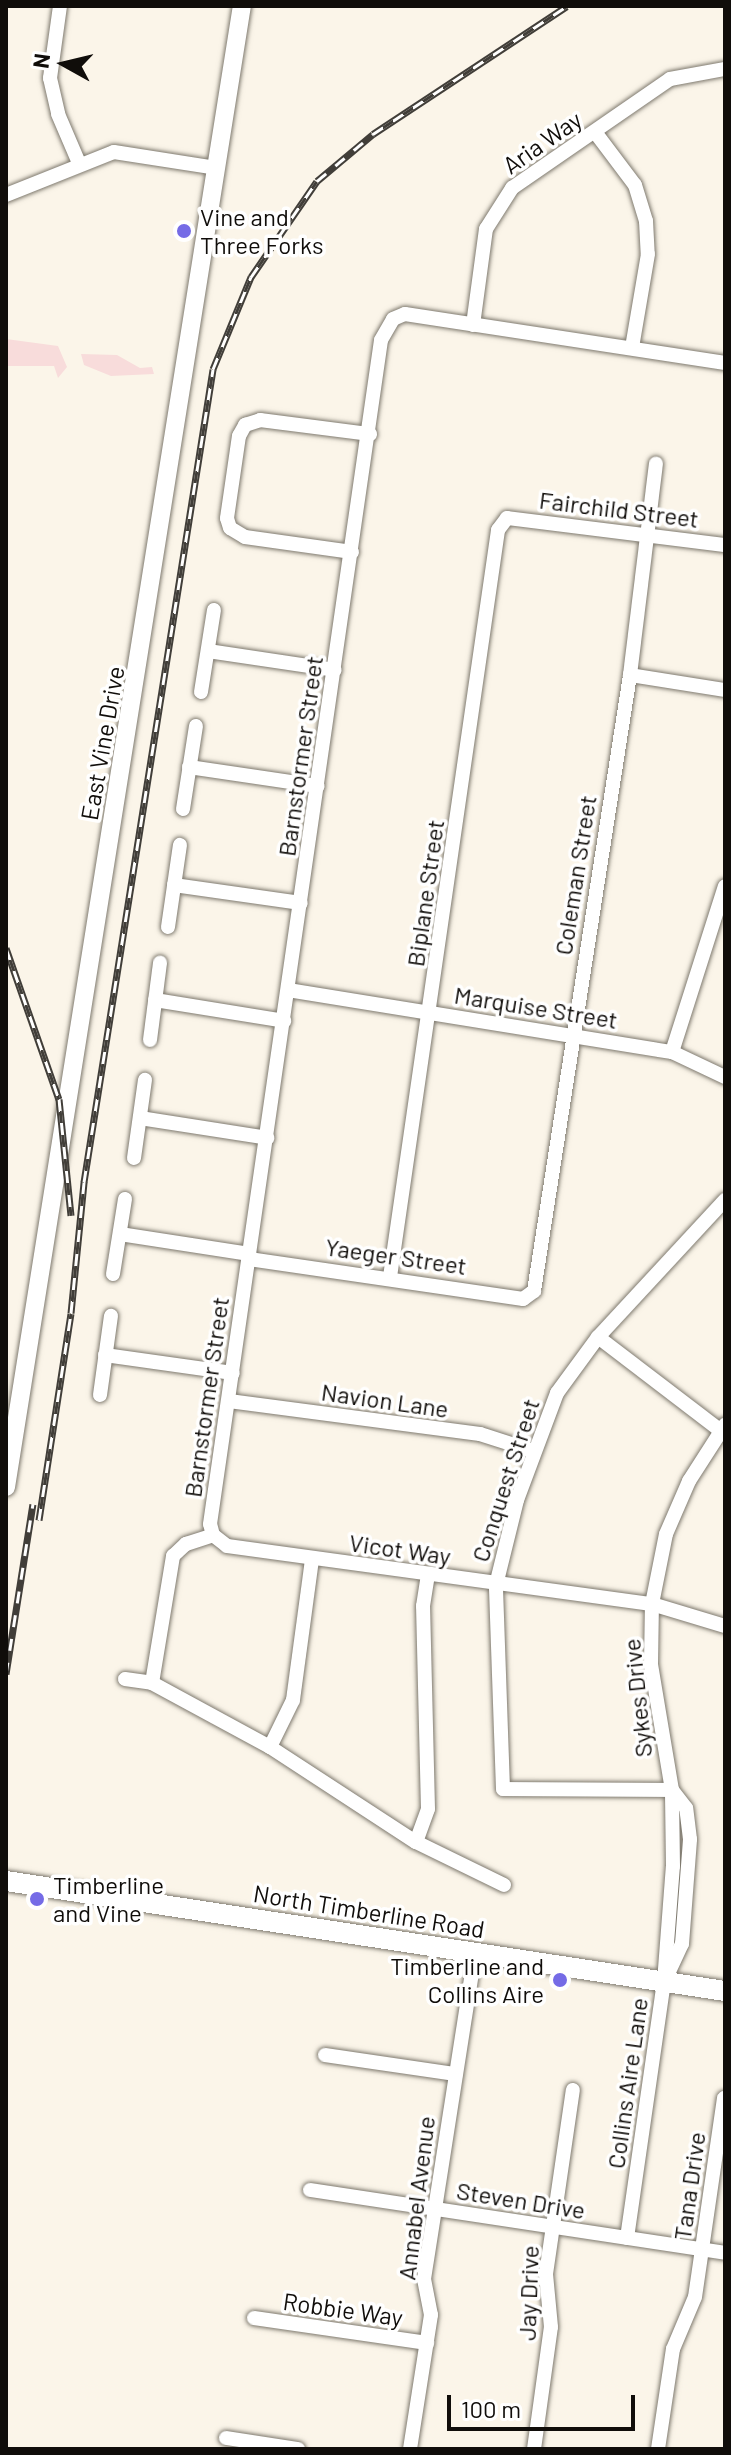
<!DOCTYPE html>
<style>
body{margin:0}
#map{position:relative;width:731px;height:2455px;overflow:hidden;background:#fbf5e9;font-family:Barlow,sans-serif}
div>[style]{position:absolute}
.green>*{inset:0;background:#f8dcdb}
.roads{filter:drop-shadow(0 0 2px #7e796e) drop-shadow(0 0 2px #7e796e)}
.minor>*{height:14px;margin:-7px;padding:0 7px;transform-origin:7px;border-radius:7px;background:#fff}
.tertiary>*{height:18px;margin:-9px;padding:0 9px;transform-origin:9px;border-radius:9px;background:#fff}
.secondary>*{height:20px;margin:-10px;padding:0 10px;transform-origin:10px;border-radius:10px;background:#fff}
.rail>*{height:7px;margin-top:-3.5px;transform-origin:0;background:repeating-linear-gradient(90deg,#fff 0 12px,#413e39 0 24px);box-sizing:border-box;border-block:2px solid #413e39}
.dots>*{width:22px;height:22px;translate:-50% -50%;box-sizing:border-box;border:4px solid #fff;border-radius:50%}
span{translate:-50% -50%;white-space:nowrap;text-align:center;line-height:1.15;-webkit-text-stroke:7px #fff;paint-order:stroke}
.street-label{font-size:24px;color:#100d0a}
.poi-label{font-size:24px;color:#100d0a}
.left{translate:0 -50%;text-align:left}
.right{translate:-100% -50%;text-align:right}
.frame{position:absolute;inset:0;border:8px solid #100d0a;pointer-events:none}
.north{position:absolute;left:24px;top:24px;width:80px;height:80px;-webkit-text-stroke:6px #fff;paint-order:stroke;rotate:278deg;font-size:22px;font-weight:700;line-height:32px;text-align:center;color:#100d0a}
.north::after{content:'';display:block;margin:auto;width:28px;height:36px;background:#100d0a;clip-path:polygon(50% 0,100% 100%,50% 72%,0 100%)}
.scale{position:absolute;left:447px;top:2395px;width:188px;height:36px;box-sizing:border-box;border:4px solid #100d0a;border-top:0;padding-left:10px;font-size:24px;line-height:28px;white-space:nowrap;color:#100d0a;-webkit-text-stroke:6px #fff;paint-order:stroke}
</style>
<div id="map">
<div class="green">
<div style="clip-path:polygon(6px 339px,58px 346px,67px 367px,58px 378px,54px 366px,6px 366px)"></div>
<div style="clip-path:polygon(81px 354px,117px 355px,140px 368px,152px 367px,154px 374px,111px 376px,84px 365px)"></div>
</div>
<div class="roads">
<div class="minor">
<div style="left:60px;top:6px;width:73px;rotate:97.9deg"></div>
<div style="left:50px;top:78px;width:37px;rotate:77deg"></div>
<div style="left:58px;top:114px;width:53px;rotate:66.8deg"></div>
<div style="left:595px;top:132px;width:66px;rotate:53deg"></div>
<div style="left:635px;top:185px;width:38px;rotate:73deg"></div>
<div style="left:646px;top:221px;width:33px;rotate:87deg"></div>
<div style="left:648px;top:254px;width:95px;rotate:99.7deg"></div>
<div style="left:6px;top:195px;width:116px;rotate:-21.7deg"></div>
<div style="left:114px;top:152px;width:103px;rotate:8.9deg"></div>
<div style="left:473px;top:325px;width:97px;rotate:-82.3deg"></div>
<div style="left:486px;top:229px;width:49px;rotate:-57.6deg"></div>
<div style="left:512px;top:188px;width:192px;rotate:-34.6deg"></div>
<div style="left:670px;top:79px;width:56px;rotate:-10.3deg"></div>
<div style="left:352px;top:552px;width:108px;rotate:-172deg"></div>
<div style="left:245px;top:537px;width:17px;rotate:-149deg"></div>
<div style="left:230px;top:528px;width:10px;rotate:-107deg"></div>
<div style="left:227px;top:518px;width:83px;rotate:-81.7deg"></div>
<div style="left:239px;top:436px;width:13px;rotate:-61deg"></div>
<div style="left:245px;top:425px;width:16px;rotate:-18deg"></div>
<div style="left:260px;top:420px;width:111px;rotate:7.3deg"></div>
<div style="left:208px;top:651px;width:128px;rotate:8.5deg"></div>
<div style="left:630px;top:675px;width:96px;rotate:9deg"></div>
<div style="left:201px;top:692px;width:83px;rotate:-81deg"></div>
<div style="left:189px;top:767px;width:130px;rotate:8.4deg"></div>
<div style="left:183px;top:809px;width:84px;rotate:-81.1deg"></div>
<div style="left:174px;top:885px;width:128px;rotate:8.1deg"></div>
<div style="left:168px;top:927px;width:83px;rotate:-81.7deg"></div>
<div style="left:288px;top:990px;width:389px;rotate:9.2deg"></div>
<div style="left:672px;top:1052px;width:59px;rotate:25.3deg"></div>
<div style="left:155px;top:1000px;width:131px;rotate:9.2deg"></div>
<div style="left:150px;top:1040px;width:78px;rotate:-82.6deg"></div>
<div style="left:672px;top:1052px;width:174px;rotate:-72.3deg"></div>
<div style="left:140px;top:1118px;width:129px;rotate:8.9deg"></div>
<div style="left:134px;top:1158px;width:79px;rotate:-82deg"></div>
<div style="left:120px;top:1234px;width:131px;rotate:8.8deg"></div>
<div style="left:249px;top:1259px;width:277px;rotate:8.3deg"></div>
<div style="left:523px;top:1299px;width:14px;rotate:-36deg"></div>
<div style="left:534px;top:1291px;width:623px;rotate:-81.14deg"></div>
<div style="left:630px;top:675px;width:213px;rotate:-83deg"></div>
<div style="left:113px;top:1274px;width:76px;rotate:-80.9deg"></div>
<div style="left:390px;top:1277px;width:755px;rotate:-81.77deg"></div>
<div style="left:498px;top:530px;width:15px;rotate:-53deg"></div>
<div style="left:507px;top:518px;width:220px;rotate:7.1deg"></div>
<div style="left:598px;top:1337px;width:160px;rotate:37.4deg"></div>
<div style="left:105px;top:1355px;width:129px;rotate:8deg"></div>
<div style="left:100px;top:1395px;width:80px;rotate:-82.1deg"></div>
<div style="left:229px;top:1401px;width:253px;rotate:7.5deg"></div>
<div style="left:480px;top:1434px;width:56px;rotate:17.8deg"></div>
<div style="left:213px;top:1535px;width:11px;rotate:-105deg"></div>
<div style="left:210px;top:1524px;width:1196px;rotate:-81.78deg"></div>
<div style="left:381px;top:340px;width:24px;rotate:-60deg"></div>
<div style="left:393px;top:319px;width:13px;rotate:-23deg"></div>
<div style="left:405px;top:314px;width:324px;rotate:8.7deg"></div>
<div style="left:213px;top:1535px;width:18px;rotate:38deg"></div>
<div style="left:227px;top:1546px;width:429px;rotate:7.8deg"></div>
<div style="left:652px;top:1604px;width:76px;rotate:16.8deg"></div>
<div style="left:125px;top:1679px;width:27px;rotate:8deg"></div>
<div style="left:152px;top:1683px;width:134px;rotate:28.5deg"></div>
<div style="left:270px;top:1747px;width:174px;rotate:33.1deg"></div>
<div style="left:416px;top:1842px;width:98px;rotate:26deg"></div>
<div style="left:152px;top:1683px;width:129px;rotate:-80.6deg"></div>
<div style="left:173px;top:1556px;width:18px;rotate:-43deg"></div>
<div style="left:186px;top:1544px;width:28px;rotate:-18deg"></div>
<div style="left:270px;top:1747px;width:52px;rotate:-63.9deg"></div>
<div style="left:293px;top:1700px;width:142px;rotate:-82.3deg"></div>
<div style="left:672px;top:1790px;width:169px;rotate:-179.7deg"></div>
<div style="left:503px;top:1789px;width:204px;rotate:-92deg"></div>
<div style="left:496px;top:1585px;width:88px;rotate:-76.1deg"></div>
<div style="left:517px;top:1500px;width:114px;rotate:-69.5deg"></div>
<div style="left:557px;top:1393px;width:69px;rotate:-53.8deg"></div>
<div style="left:598px;top:1337px;width:187px;rotate:-47.2deg"></div>
<div style="left:416px;top:1842px;width:35px;rotate:-70deg"></div>
<div style="left:428px;top:1809px;width:203px;rotate:-91.4deg"></div>
<div style="left:423px;top:1606px;width:31px;rotate:-81deg"></div>
<div style="left:666px;top:1978px;width:38px;rotate:-65deg"></div>
<div style="left:682px;top:1944px;width:105px;rotate:-85.6deg"></div>
<div style="left:690px;top:1839px;width:31px;rotate:-97deg"></div>
<div style="left:686px;top:1808px;width:23px;rotate:-128deg"></div>
<div style="left:325px;top:2055px;width:132px;rotate:8.3deg"></div>
<div style="left:310px;top:2190px;width:420px;rotate:8.6deg"></div>
<div style="left:627px;top:2238px;width:259px;rotate:-81.8deg"></div>
<div style="left:664px;top:1982px;width:116px;rotate:-85.6deg"></div>
<div style="left:673px;top:1866px;width:76px;rotate:-90.8deg"></div>
<div style="left:672px;top:1790px;width:127px;rotate:-99.5deg"></div>
<div style="left:651px;top:1665px;width:61px;rotate:-89.1deg"></div>
<div style="left:652px;top:1604px;width:71px;rotate:-78.7deg"></div>
<div style="left:666px;top:1534px;width:58px;rotate:-66.5deg"></div>
<div style="left:689px;top:1481px;width:67px;rotate:-57.3deg"></div>
<div style="left:254px;top:2318px;width:175px;rotate:8.2deg"></div>
<div style="left:226px;top:2438px;width:73px;rotate:8.7deg"></div>
<div style="left:410px;top:2449px;width:136px;rotate:-81.1deg"></div>
<div style="left:431px;top:2315px;width:37px;rotate:-101deg"></div>
<div style="left:424px;top:2279px;width:330px;rotate:-81.1deg"></div>
<div style="left:534px;top:2449px;width:123px;rotate:-82.1deg"></div>
<div style="left:551px;top:2327px;width:53px;rotate:-95.4deg"></div>
<div style="left:546px;top:2274px;width:186px;rotate:-81.7deg"></div>
<div style="left:658px;top:2449px;width:101px;rotate:-81.5deg"></div>
<div style="left:673px;top:2349px;width:56px;rotate:-67.1deg"></div>
<div style="left:695px;top:2297px;width:201px;rotate:-81.7deg"></div>
</div>
<div class="tertiary">
<div style="left:6px;top:1487px;width:1500px;rotate:-80.95deg"></div>
</div>
<div class="secondary">
<div style="left:6px;top:1881px;width:727px;rotate:8.7deg"></div>
</div>
</div>
<div class="rail">
<div style="left:6px;top:948px;width:160px;rotate:70.7deg"></div>
<div style="left:59px;top:1099px;width:117px;rotate:84.1deg"></div>
<div style="left:39px;top:1520px;width:209px;rotate:-81.2deg"></div>
<div style="left:71px;top:1313px;width:132px;rotate:-84.3deg"></div>
<div style="left:84px;top:1182px;width:823px;rotate:-80.98deg"></div>
<div style="left:213px;top:369px;width:100px;rotate:-67.6deg"></div>
<div style="left:251px;top:277px;width:116px;rotate:-55.5deg"></div>
<div style="left:317px;top:181px;width:73px;rotate:-40deg"></div>
<div style="left:373px;top:134px;width:232px;rotate:-33.4deg"></div>
<div style="left:6px;top:1674px;width:172px;rotate:-81deg"></div>
</div>
<div class="dots">
<div style="left:184px;top:231px;background:#756be6"></div>
<div style="left:37px;top:1899px;background:#756be6"></div>
<div style="left:560px;top:1980px;background:#756be6"></div>
</div>
<div class="street-label">
<span style="left:542px;top:142px;rotate:-35deg">Aria Way</span>
<span style="left:619px;top:509px;rotate:7deg">Fairchild Street</span>
<span style="left:102px;top:743px;rotate:-80deg">East Vine Drive</span>
<span style="left:300px;top:756px;rotate:-82deg">Barnstormer Street</span>
<span style="left:575px;top:875px;rotate:-81deg">Coleman Street</span>
<span style="left:425px;top:893px;rotate:-82deg">Biplane Street</span>
<span style="left:536px;top:1007px;rotate:9deg">Marquise Street</span>
<span style="left:396px;top:1256px;rotate:8deg">Yaeger Street</span>
<span style="left:206px;top:1397px;rotate:-82deg">Barnstormer Street</span>
<span style="left:385px;top:1400px;rotate:8deg">Navion Lane</span>
<span style="left:505px;top:1480px;rotate:-72deg">Conquest Street</span>
<span style="left:400px;top:1549px;rotate:8deg">Vicot Way</span>
<span style="left:637px;top:1698px;rotate:-96deg">Sykes Drive</span>
<span style="left:369px;top:1911px;rotate:9deg">North Timberline Road</span>
<span style="left:627px;top:2083px;rotate:-82deg">Collins Aire Lane</span>
<span style="left:689px;top:2186px;rotate:-82deg">Tana Drive</span>
<span style="left:416px;top:2198px;rotate:-83deg">Annabel Avenue</span>
<span style="left:521px;top:2200px;rotate:9deg">Steven Drive</span>
<span style="left:528px;top:2293px;rotate:-88deg">Jay Drive</span>
<span style="left:343px;top:2309px;rotate:8deg">Robbie Way</span>
</div>
<div class="poi-label">
<span class="left" style="left:200px;top:231px">Vine and<br>Three Forks</span>
<span class="left" style="left:53px;top:1899px">Timberline<br>and Vine</span>
<span class="right" style="left:544px;top:1980px">Timberline and<br>Collins Aire</span>
</div>
<div class="frame"></div>
<div class="north">N</div>
<div class="scale">100 m</div>
</div>
